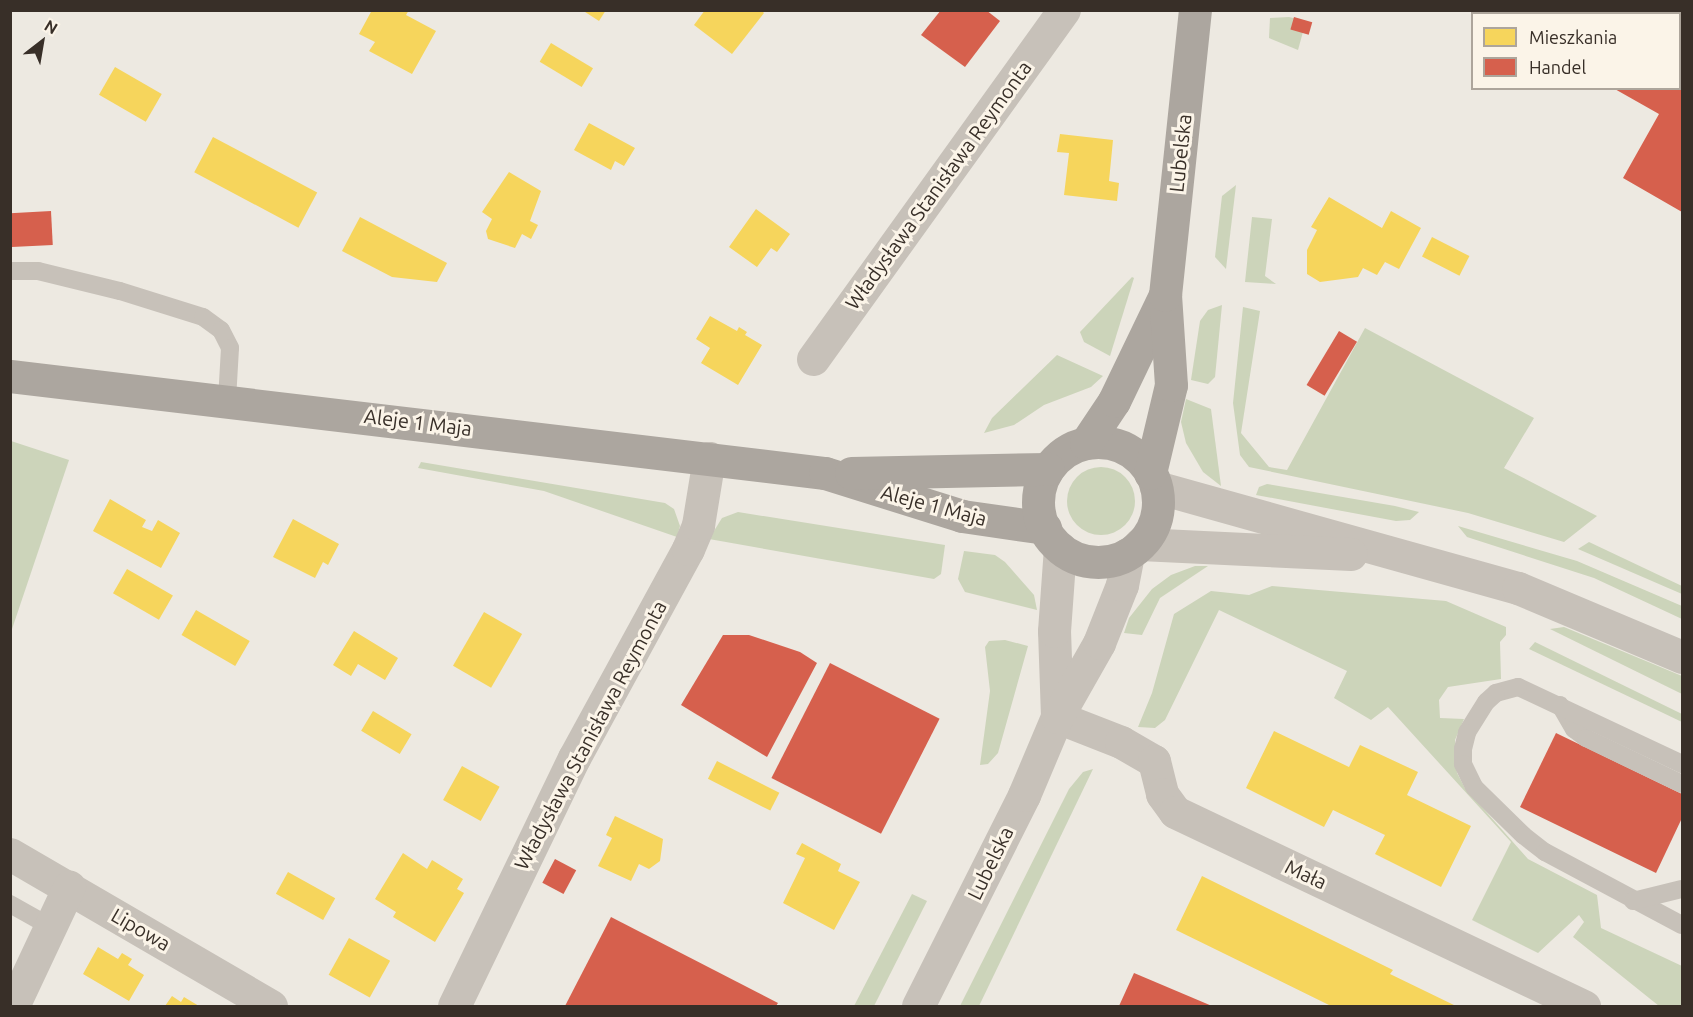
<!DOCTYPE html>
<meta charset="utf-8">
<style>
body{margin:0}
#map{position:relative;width:1693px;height:1017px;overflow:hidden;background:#ede9e1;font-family:Ubuntu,sans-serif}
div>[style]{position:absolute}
.green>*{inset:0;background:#ccd4ba}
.round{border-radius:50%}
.homes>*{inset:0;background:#f6d55c;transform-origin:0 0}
.shops>*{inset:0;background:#d6604d;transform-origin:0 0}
.service>*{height:18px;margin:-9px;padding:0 9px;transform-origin:9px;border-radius:9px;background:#c7c1b9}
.minor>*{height:33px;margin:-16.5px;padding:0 16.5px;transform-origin:16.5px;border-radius:16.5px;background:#c7c1b9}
.tertiary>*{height:33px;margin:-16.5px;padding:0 16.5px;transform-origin:16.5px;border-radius:16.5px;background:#c7c1b9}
.primary>*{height:33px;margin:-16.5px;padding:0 16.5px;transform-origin:16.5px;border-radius:16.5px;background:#aca69f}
.primary>.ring{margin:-16.5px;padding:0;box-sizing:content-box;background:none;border:33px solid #aca69f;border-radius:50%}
span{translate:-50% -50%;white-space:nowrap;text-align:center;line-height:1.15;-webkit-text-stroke:6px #fbf4e8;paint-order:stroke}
.street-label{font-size:20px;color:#382f28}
.frame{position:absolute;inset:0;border:12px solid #382f28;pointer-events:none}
.legend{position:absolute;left:1471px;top:12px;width:210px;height:78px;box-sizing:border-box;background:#fbf4e8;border:2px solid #ada59b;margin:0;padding:8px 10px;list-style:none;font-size:18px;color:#382f28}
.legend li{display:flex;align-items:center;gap:12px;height:30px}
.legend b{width:30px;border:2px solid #ada59b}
.north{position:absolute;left:12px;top:12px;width:60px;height:60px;-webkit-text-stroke:4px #fbf4e8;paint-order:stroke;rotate:31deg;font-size:16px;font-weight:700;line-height:24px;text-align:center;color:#382f28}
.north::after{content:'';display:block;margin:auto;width:21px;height:27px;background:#382f28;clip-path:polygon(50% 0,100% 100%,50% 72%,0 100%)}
</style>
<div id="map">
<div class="green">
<div style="clip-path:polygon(1289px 17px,1306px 21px,1298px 50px,1269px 38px,1270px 18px)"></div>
<div style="clip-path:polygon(1236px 185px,1226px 269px,1215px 257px,1222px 196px)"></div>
<div style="clip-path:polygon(1252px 217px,1272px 219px,1265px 276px,1276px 284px,1245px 282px)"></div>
<div style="clip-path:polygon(1132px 277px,1134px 278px,1110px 356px,1084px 342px,1080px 332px)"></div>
<div style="clip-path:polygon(1222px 305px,1215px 377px,1208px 384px,1191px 380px,1200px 321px,1208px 310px)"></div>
<div style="clip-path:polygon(1243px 307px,1260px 311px,1241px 433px,1269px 467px,1287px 470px,1365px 328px,1534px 418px,1504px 468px,1597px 516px,1564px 542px,1468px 513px,1249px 467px,1240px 455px,1233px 403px)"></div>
<div style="clip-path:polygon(1057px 355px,1103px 376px,1091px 387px,1044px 405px,1014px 425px,984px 433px,992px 418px)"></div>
<div style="clip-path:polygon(1186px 399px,1211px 409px,1221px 486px,1203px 472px,1186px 443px,1181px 422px)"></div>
<div style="clip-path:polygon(11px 441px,69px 460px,11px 632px,10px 441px)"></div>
<div style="clip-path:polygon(421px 462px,665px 503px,674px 509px,680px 526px,677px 537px,544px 491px,418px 468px)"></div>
<div class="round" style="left:1067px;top:467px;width:68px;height:68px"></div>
<div style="clip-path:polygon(1267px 484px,1395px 506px,1419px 512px,1410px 520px,1396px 521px,1256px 495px,1259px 487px)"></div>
<div style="clip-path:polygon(738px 512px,945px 545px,941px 574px,934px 579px,709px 539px,722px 518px)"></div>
<div style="clip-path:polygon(1458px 526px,1577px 561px,1682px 606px,1682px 619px,1594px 578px,1467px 537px)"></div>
<div style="clip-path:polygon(1589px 542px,1682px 586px,1682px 594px,1578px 549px)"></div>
<div style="clip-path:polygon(964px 551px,995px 555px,1005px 562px,1034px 595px,1037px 610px,965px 592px,958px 579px)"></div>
<div style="clip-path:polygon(1195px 566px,1208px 566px,1160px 598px,1142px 635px,1124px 633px,1129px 618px,1152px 589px,1171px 575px)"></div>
<div style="clip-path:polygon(1272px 586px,1446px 601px,1506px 627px,1506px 635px,1500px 642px,1501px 679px,1448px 687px,1439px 700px,1440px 718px,1464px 719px,1455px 740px,1457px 773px,1465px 788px,1528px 859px,1597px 895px,1601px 928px,1682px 966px,1682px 1006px,1659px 1006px,1573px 937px,1584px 922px,1579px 915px,1538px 953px,1472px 920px,1511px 842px,1388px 707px,1371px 720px,1334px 698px,1347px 671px,1219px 610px,1165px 720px,1155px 728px,1138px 727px,1152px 693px,1174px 614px,1211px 591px,1249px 595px)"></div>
<div style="clip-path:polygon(1564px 627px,1682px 676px,1682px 694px,1550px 629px)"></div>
<div style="clip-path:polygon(1005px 640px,1028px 646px,998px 753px,988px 764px,980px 765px,990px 691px,985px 647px,989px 641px)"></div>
<div style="clip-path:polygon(1535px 642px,1682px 714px,1682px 722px,1529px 649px)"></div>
<div style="clip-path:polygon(1093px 769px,979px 1006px,960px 1006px,1069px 789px,1083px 772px)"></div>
<div style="clip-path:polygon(912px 894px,927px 901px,874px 1006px,854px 1006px)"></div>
</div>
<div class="homes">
<div style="clip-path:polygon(372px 10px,409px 10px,406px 15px,436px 31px,412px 74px,369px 51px,375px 42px,359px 34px)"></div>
<div style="clip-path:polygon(582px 10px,606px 10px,599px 21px)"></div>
<div style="clip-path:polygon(705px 10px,761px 10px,764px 13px,732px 54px,694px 25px)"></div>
<div style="left:551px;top:43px;width:49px;height:22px;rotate:31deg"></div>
<div style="left:115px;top:67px;width:54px;height:32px;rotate:30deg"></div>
<div style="clip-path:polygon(589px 123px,635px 148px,624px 166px,615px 161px,611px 170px,574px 150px)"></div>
<div style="clip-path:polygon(1060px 134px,1113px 140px,1109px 181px,1119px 183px,1117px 201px,1064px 195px,1069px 153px,1057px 152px)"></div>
<div style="left:213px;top:137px;width:118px;height:40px;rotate:28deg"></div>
<div style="clip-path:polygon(509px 172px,541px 191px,530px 221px,538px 225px,531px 239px,522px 234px,515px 248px,488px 239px,486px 231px,492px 219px,482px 212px)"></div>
<div style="clip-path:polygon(1329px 197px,1382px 228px,1391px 211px,1421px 228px,1399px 269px,1385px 262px,1377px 275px,1363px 268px,1358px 277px,1320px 282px,1307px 274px,1307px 250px,1317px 230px,1311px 227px)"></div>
<div style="clip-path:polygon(756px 209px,790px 234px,777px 252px,771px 248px,757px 267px,729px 247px)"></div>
<div style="clip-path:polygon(360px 217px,447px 263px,437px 282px,392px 277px,342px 251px)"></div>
<div style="left:1432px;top:237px;width:42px;height:22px;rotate:27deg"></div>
<div style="clip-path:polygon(710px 316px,737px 331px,739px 327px,747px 332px,745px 335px,762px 345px,738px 385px,701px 363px,710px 348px,696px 339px)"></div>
<div style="clip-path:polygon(110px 499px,146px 520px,142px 527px,152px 531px,158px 520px,180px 533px,161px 568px,93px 531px)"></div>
<div style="clip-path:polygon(293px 519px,339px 544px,328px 565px,323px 562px,315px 578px,273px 557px)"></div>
<div style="left:127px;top:569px;width:53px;height:28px;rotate:30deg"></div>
<div style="left:196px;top:610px;width:62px;height:29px;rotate:30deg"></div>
<div style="left:484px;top:612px;width:44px;height:62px;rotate:30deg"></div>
<div style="clip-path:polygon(354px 631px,398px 658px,385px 680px,358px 664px,351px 676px,333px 665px)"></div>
<div style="left:373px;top:711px;width:45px;height:23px;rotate:31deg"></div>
<div style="clip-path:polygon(1274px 731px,1349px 767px,1360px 745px,1418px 772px,1407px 795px,1471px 826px,1441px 887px,1375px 854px,1385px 835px,1333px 810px,1324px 827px,1246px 788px)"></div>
<div style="left:717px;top:761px;width:70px;height:20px;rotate:27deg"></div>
<div style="left:462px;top:766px;width:43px;height:39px;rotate:29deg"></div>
<div style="clip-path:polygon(615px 816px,663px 839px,660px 861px,649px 869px,639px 864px,631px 881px,598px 866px,612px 838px,606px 835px)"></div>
<div style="clip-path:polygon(802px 843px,841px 864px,838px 871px,860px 882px,834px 930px,783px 903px,805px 858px,796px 854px)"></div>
<div style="clip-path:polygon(403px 853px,427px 869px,432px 860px,463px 879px,457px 889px,464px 893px,435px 942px,393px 917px,396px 912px,375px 899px)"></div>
<div style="left:288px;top:872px;width:54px;height:25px;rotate:29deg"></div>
<div style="clip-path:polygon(1202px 876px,1393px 970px,1390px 974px,1456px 1006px,1331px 1006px,1176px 930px)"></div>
<div style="left:349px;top:938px;width:47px;height:42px;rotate:29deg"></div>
<div style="clip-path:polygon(98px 947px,118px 959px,122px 953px,132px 959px,128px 965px,144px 975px,129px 1001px,83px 974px)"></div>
<div style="clip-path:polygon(172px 996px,181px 1002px,184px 997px,199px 1006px,165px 1006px)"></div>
</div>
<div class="shops">
<div style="clip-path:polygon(941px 10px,986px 10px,1000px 21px,965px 67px,921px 35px)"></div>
<div style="clip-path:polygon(1475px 10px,1682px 10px,1682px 212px,1623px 178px,1659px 114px,1613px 88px,1680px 88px,1680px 14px)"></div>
<div style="left:1294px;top:17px;width:19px;height:13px;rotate:16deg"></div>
<div style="left:51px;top:211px;width:34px;height:41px;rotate:87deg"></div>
<div style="left:1339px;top:331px;width:21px;height:63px;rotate:31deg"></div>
<div style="clip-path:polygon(723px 635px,749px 635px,800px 652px,817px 663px,767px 757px,681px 705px)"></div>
<div style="left:830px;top:663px;width:123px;height:129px;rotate:27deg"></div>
<div style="clip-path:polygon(1556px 733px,1682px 794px,1682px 818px,1656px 873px,1520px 807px)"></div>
<div style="left:555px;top:859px;width:24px;height:27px;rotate:28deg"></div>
<div style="clip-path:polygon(611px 917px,778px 1003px,776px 1006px,565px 1006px)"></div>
<div style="clip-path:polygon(1134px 973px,1212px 1006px,1119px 1006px)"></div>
</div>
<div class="service">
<div style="left:10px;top:271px;width:28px"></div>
<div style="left:38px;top:271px;width:84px;rotate:13.7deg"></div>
<div style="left:120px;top:291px;width:87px;rotate:17.4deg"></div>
<div style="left:203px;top:317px;width:22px;rotate:36deg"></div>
<div style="left:221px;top:330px;width:20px;rotate:63deg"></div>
<div style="left:230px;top:348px;width:52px;rotate:93.3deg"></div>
<div style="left:1560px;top:705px;width:28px;rotate:60deg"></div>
<div style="left:1574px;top:729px;width:15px;rotate:37deg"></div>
<div style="left:1586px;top:738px;width:106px;rotate:25.6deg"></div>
<div style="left:1682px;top:764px;width:181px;rotate:-154.8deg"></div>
<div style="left:1518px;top:687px;width:23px;rotate:165deg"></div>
<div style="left:1496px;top:693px;width:13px;rotate:138deg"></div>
<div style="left:1486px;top:702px;width:36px;rotate:122deg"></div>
<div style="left:1467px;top:733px;width:16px;rotate:104deg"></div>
<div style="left:1463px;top:749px;width:15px;rotate:90deg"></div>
<div style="left:1463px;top:764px;width:25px;rotate:64deg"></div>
<div style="left:1474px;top:787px;width:69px;rotate:44.4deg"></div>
<div style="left:1523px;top:835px;width:28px;rotate:38deg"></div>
<div style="left:1545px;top:852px;width:155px;rotate:28.1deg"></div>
<div style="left:1633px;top:901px;width:50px;rotate:-13.8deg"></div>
<div style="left:10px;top:904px;width:47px;rotate:29.3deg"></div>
</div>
<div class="minor">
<div style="left:813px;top:359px;width:430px;rotate:-54.3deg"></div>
<div style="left:1057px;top:717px;width:69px;rotate:21.3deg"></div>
<div style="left:1121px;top:742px;width:38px;rotate:30deg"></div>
<div style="left:1154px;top:761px;width:34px;rotate:76deg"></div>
<div style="left:1162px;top:794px;width:22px;rotate:54deg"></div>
<div style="left:1175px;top:812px;width:453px;rotate:25.4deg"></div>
<div style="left:10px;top:854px;width:302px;rotate:30.2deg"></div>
<div style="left:13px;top:1006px;width:132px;rotate:-64.8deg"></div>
<div style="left:454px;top:1006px;width:276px;rotate:-64.2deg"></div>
<div style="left:574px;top:758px;width:238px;rotate:-61.4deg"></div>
<div style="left:688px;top:549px;width:26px;rotate:-67deg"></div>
<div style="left:698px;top:525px;width:68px;rotate:-80.7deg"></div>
</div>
<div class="tertiary">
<div style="left:1156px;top:487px;width:376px;rotate:15.6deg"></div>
<div style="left:1518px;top:588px;width:178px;rotate:22.8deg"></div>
<div style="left:1140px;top:544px;width:211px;rotate:2.7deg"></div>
<div style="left:1057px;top:716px;width:85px;rotate:-92deg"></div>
<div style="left:1054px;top:631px;width:83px;rotate:-85.9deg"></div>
<div style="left:918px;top:1006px;width:236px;rotate:-63.3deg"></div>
<div style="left:1024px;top:795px;width:85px;rotate:-67.1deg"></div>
<div style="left:1057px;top:717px;width:85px;rotate:-60.4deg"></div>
<div style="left:1099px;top:643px;width:62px;rotate:-68.4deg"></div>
<div style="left:1122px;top:585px;width:32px;rotate:-79deg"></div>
</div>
<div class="primary">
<div style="left:10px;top:376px;width:821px;rotate:6.79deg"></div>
<div style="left:825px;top:473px;width:144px;rotate:17.4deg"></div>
<div style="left:962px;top:516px;width:84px;rotate:8.2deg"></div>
<div class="ring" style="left:1038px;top:442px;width:87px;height:87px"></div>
<div style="left:1086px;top:443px;width:50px;rotate:-56.3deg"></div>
<div style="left:1114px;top:401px;width:118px;rotate:-64.3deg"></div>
<div style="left:851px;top:473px;width:197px;rotate:-1.2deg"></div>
<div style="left:1150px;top:473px;width:90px;rotate:-76.6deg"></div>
<div style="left:1171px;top:385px;width:90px;rotate:-93.8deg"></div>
<div style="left:1165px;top:295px;width:287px;rotate:-84deg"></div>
</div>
<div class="street-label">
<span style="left:1180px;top:153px;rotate:-84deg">Lubelska</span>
<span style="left:938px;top:185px;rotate:-54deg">Władysława Stanisława Reymonta</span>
<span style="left:418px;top:422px;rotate:7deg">Aleje 1 Maja</span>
<span style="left:934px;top:505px;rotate:15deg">Aleje 1 Maja</span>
<span style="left:590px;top:735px;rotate:-62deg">Władysława Stanisława Reymonta</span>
<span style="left:990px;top:863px;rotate:-64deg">Lubelska</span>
<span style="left:1306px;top:874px;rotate:25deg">Mała</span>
<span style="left:141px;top:929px;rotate:30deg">Lipowa</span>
</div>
<div class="frame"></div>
<ul class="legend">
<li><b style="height:16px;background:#f6d55c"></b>Mieszkania</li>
<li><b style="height:16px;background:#d6604d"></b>Handel</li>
</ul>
<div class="north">N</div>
</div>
